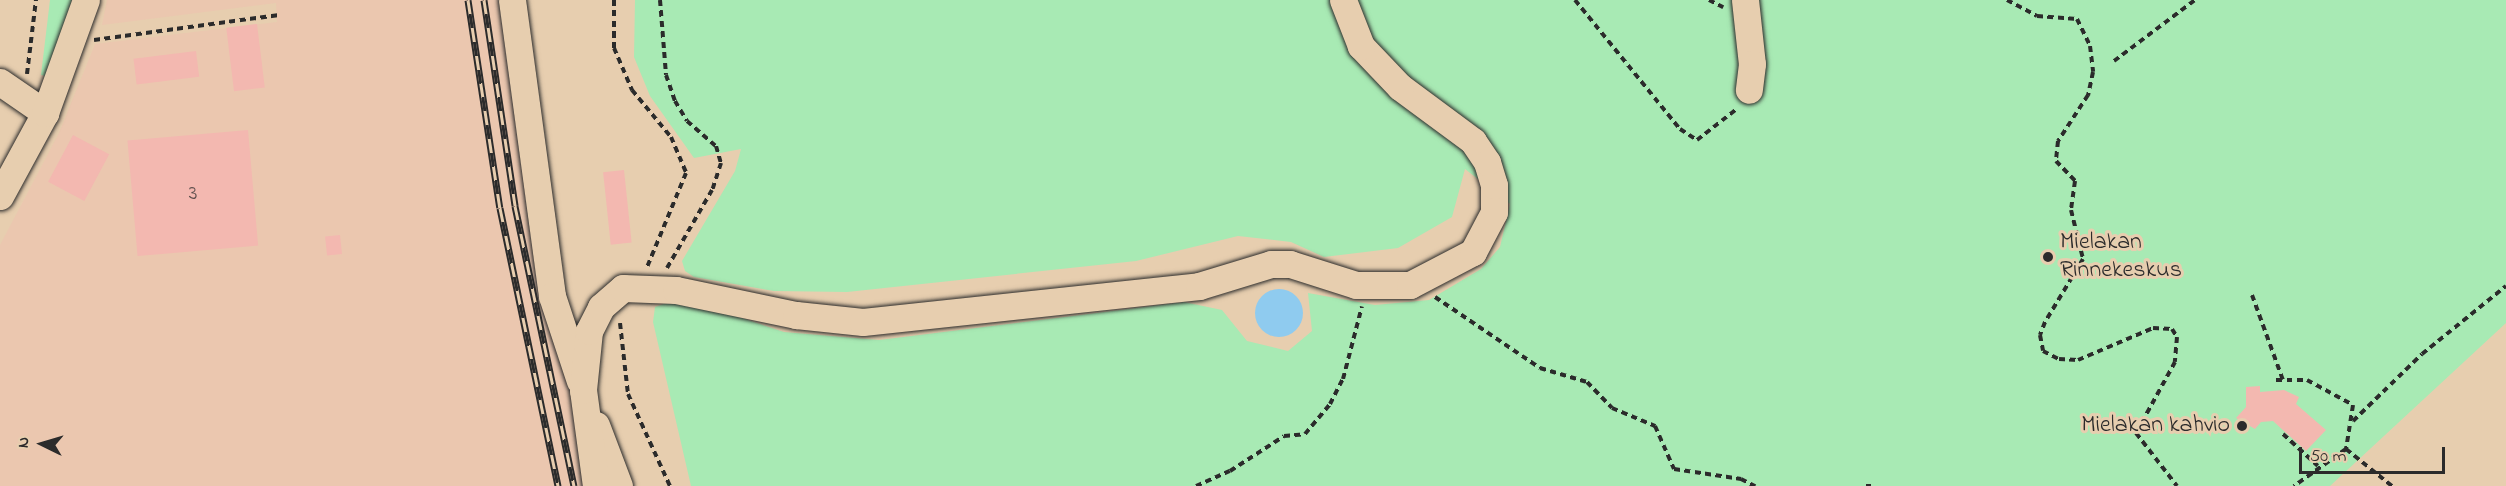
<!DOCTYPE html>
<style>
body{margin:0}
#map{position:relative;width:2506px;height:486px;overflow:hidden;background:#e7ceaf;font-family:"Indie Flower",sans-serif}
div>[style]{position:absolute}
.built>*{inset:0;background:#ebc7af}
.green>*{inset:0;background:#a8eab4}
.water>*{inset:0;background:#8fcbef}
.round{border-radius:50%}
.building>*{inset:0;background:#f3b8b0;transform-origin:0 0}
.path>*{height:4px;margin-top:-2px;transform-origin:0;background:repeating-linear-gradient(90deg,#2b2b2b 0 6px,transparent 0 10.5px)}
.roads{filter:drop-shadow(0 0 2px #2b2b2b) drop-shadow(0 0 2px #2b2b2b)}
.minor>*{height:27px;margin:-13.5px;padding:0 13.5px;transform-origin:13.5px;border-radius:13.5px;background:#e7ceaf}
.rail>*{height:7px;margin-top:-3.5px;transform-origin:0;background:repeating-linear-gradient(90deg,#e7ceaf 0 14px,#2b2b2b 0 28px);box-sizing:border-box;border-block:2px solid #2b2b2b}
.dots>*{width:16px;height:16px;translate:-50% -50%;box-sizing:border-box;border:3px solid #e7ceaf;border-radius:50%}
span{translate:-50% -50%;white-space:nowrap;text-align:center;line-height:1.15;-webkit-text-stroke:6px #e7ceaf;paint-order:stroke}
.number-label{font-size:21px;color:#5d4e4c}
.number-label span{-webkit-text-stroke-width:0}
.poi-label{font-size:24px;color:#2b2b2b}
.left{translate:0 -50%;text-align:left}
.right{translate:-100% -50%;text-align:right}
.north{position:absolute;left:12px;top:414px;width:60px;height:60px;-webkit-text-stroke:4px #e7ceaf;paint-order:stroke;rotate:275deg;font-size:16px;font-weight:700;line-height:24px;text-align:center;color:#2b2b2b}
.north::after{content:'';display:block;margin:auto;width:21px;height:27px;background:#2b2b2b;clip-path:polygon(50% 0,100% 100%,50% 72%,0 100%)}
.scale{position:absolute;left:2299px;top:447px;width:146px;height:27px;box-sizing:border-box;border:3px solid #2b2b2b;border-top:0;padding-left:8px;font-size:18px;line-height:21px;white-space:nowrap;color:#2b2b2b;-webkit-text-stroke:4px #e7ceaf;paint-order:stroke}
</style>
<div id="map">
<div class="built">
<div style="clip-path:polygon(107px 0,504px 0,537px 249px,606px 486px,0 486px,0 245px,59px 133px,95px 44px,277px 22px,276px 3px,102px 25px)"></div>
</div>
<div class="green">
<div style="clip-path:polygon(50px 0,72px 0,46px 76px,41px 75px)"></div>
<div style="clip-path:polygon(635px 0,2506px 0,2506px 323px,2330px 486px,691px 486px,653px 322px,655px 307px,669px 302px,706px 306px,784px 332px,879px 340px,1184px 302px,1222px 310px,1247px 341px,1288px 351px,1312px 331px,1308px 293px,1375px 305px,1429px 300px,1481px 269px,1500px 247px,1510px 204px,1465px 169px,1452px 217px,1398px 248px,1324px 257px,1291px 242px,1238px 236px,1136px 261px,847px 292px,774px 291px,694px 277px,685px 271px,682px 261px,735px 171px,741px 149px,694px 158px,650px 96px,634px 57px)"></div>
</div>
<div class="water">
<div class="round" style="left:1255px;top:289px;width:48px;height:48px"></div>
</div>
<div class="building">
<div style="left:257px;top:24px;width:64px;height:31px;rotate:83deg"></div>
<div style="left:196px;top:51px;width:26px;height:63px;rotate:83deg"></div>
<div style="left:248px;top:130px;width:116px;height:121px;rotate:85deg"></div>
<div style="left:73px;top:135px;width:41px;height:53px;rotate:28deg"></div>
<div style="left:624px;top:170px;width:73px;height:21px;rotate:84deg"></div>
<div style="left:340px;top:235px;width:19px;height:15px;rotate:84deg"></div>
<div style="clip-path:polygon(2260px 386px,2260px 392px,2284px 390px,2299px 397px,2296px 404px,2326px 430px,2306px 451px,2273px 421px,2261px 422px,2255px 429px,2236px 418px,2246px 407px,2246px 387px)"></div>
</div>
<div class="path">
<div style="left:614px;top:0;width:48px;rotate:90deg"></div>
<div style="left:614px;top:48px;width:46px;rotate:66.8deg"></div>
<div style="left:632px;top:90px;width:61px;rotate:50.3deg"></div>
<div style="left:671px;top:137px;width:39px;rotate:67deg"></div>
<div style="left:686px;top:173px;width:102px;rotate:112.5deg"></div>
<div style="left:660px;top:0;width:75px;rotate:85.4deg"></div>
<div style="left:666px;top:75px;width:28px;rotate:71deg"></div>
<div style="left:675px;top:101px;width:23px;rotate:59deg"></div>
<div style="left:687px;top:121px;width:38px;rotate:41deg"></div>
<div style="left:716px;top:146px;width:18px;rotate:74deg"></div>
<div style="left:721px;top:163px;width:28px;rotate:108deg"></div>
<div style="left:712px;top:190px;width:90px;rotate:120deg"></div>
<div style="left:1575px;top:0;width:166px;rotate:50.9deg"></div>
<div style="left:1680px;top:129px;width:20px;rotate:33deg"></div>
<div style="left:1697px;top:140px;width:52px;rotate:-38deg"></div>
<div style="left:1709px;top:0;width:16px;rotate:27deg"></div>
<div style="left:2007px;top:0;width:34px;rotate:28deg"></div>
<div style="left:2037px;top:16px;width:40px;rotate:4.3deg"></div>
<div style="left:2077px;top:19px;width:30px;rotate:64deg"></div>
<div style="left:2090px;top:46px;width:26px;rotate:83deg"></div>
<div style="left:2093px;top:72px;width:24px;rotate:102deg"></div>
<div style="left:2088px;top:95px;width:55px;rotate:123.1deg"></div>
<div style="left:2058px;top:141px;width:20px;rotate:96deg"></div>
<div style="left:2056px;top:161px;width:28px;rotate:46deg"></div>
<div style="left:2075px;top:181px;width:29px;rotate:98deg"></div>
<div style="left:2071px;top:210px;width:50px;rotate:76.2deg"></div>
<div style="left:2083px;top:259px;width:74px;rotate:121.1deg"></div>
<div style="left:2045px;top:322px;width:14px;rotate:111deg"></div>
<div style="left:2040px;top:335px;width:16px;rotate:79deg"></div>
<div style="left:2043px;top:351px;width:18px;rotate:27deg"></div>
<div style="left:2059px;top:359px;width:19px;rotate:3deg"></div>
<div style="left:2078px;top:360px;width:82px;rotate:-23.1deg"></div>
<div style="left:2153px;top:328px;width:19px;rotate:3deg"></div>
<div style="left:2172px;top:329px;width:9px;rotate:58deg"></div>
<div style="left:2177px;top:337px;width:25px;rotate:95deg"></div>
<div style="left:2175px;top:362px;width:81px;rotate:118.8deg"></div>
<div style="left:2136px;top:433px;width:67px;rotate:52.3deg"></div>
<div style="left:94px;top:40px;width:187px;rotate:-7.7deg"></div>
<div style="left:2114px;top:61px;width:101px;rotate:-37deg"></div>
<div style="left:27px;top:74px;width:75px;rotate:-83.1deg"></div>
<div style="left:2252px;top:295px;width:90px;rotate:70deg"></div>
<div style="left:1435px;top:297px;width:127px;rotate:34.1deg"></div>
<div style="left:1540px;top:368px;width:49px;rotate:16.6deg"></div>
<div style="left:1587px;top:382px;width:36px;rotate:46deg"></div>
<div style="left:1612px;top:408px;width:47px;rotate:22.7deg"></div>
<div style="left:1655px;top:426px;width:47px;rotate:66.2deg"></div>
<div style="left:1674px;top:469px;width:68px;rotate:8.5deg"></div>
<div style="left:1741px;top:479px;width:16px;rotate:27deg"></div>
<div style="left:620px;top:323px;width:71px;rotate:83.6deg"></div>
<div style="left:628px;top:394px;width:101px;rotate:65.5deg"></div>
<div style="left:2276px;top:380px;width:31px"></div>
<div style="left:2307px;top:380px;width:52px;rotate:28.5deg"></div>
<div style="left:2353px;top:405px;width:45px;rotate:99deg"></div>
<div style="left:2346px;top:449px;width:64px;rotate:144.6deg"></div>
<div style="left:2353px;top:421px;width:96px;rotate:-44.2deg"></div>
<div style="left:2422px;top:354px;width:108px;rotate:-39deg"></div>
<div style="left:2283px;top:434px;width:47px;rotate:42.4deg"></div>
<div style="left:2346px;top:449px;width:59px;rotate:38.8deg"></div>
<div style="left:1196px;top:486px;width:37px;rotate:-24deg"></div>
<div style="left:1230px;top:471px;width:64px;rotate:-32.9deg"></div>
<div style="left:1284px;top:436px;width:21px;rotate:-5deg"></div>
<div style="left:1305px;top:434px;width:39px;rotate:-50deg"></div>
<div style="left:1330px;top:404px;width:28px;rotate:-63deg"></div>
<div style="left:1343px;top:379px;width:75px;rotate:-75.4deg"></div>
<div style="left:1866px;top:486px;width:5px"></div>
</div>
<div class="roads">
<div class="minor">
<div style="left:512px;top:0;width:299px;rotate:82.3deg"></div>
<div style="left:552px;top:296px;width:89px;rotate:71.8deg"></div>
<div style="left:1745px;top:0;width:64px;rotate:83.8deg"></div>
<div style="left:1752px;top:64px;width:26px;rotate:97deg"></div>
<div style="left:0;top:82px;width:55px;rotate:34.6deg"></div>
<div style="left:0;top:196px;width:94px;rotate:-61.5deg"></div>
<div style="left:45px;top:113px;width:120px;rotate:-70.1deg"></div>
<div style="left:596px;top:425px;width:65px;rotate:69.3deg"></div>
<div style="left:596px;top:486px;width:97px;rotate:-97.7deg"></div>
<div style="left:583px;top:390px;width:59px;rotate:-84.2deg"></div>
<div style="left:589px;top:331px;width:27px;rotate:-63deg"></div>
<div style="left:601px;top:307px;width:29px;rotate:-41deg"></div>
<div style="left:623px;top:288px;width:53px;rotate:2.2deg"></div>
<div style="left:676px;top:290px;width:123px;rotate:11.8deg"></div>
<div style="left:796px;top:315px;width:67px;rotate:6deg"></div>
<div style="left:863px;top:322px;width:338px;rotate:-6.1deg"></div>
<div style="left:1199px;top:286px;width:75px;rotate:-17deg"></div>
<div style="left:1271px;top:264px;width:19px"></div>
<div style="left:1290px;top:264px;width:69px;rotate:17.7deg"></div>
<div style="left:1356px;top:285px;width:54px"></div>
<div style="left:1410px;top:285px;width:71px;rotate:-27.6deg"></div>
<div style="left:1473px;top:252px;width:45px;rotate:-62.3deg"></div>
<div style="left:1494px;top:212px;width:27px;rotate:-90deg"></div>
<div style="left:1494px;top:185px;width:24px;rotate:-107deg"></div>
<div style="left:1487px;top:162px;width:25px;rotate:-124deg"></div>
<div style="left:1473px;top:141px;width:91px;rotate:-143.5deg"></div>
<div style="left:1400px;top:87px;width:57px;rotate:-133.6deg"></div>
<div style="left:1361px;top:46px;width:49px;rotate:-111.4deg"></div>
</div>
</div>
<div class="rail">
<div style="left:468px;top:0;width:210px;rotate:81.3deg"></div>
<div style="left:500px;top:208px;width:284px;rotate:78.2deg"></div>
<div style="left:484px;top:0;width:208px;rotate:81.4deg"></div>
<div style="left:515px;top:206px;width:286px;rotate:78.1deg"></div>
</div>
<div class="dots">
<div style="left:2048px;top:257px;background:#2b2b2b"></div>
<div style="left:2242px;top:426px;background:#2b2b2b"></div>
</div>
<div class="number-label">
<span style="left:193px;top:194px">3</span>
</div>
<div class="poi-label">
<span class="left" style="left:2060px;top:257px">Mielakan<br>Rinnekeskus</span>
<span class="right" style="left:2230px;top:426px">Mielakan kahvio</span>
</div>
<div class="north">N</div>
<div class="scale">50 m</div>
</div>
